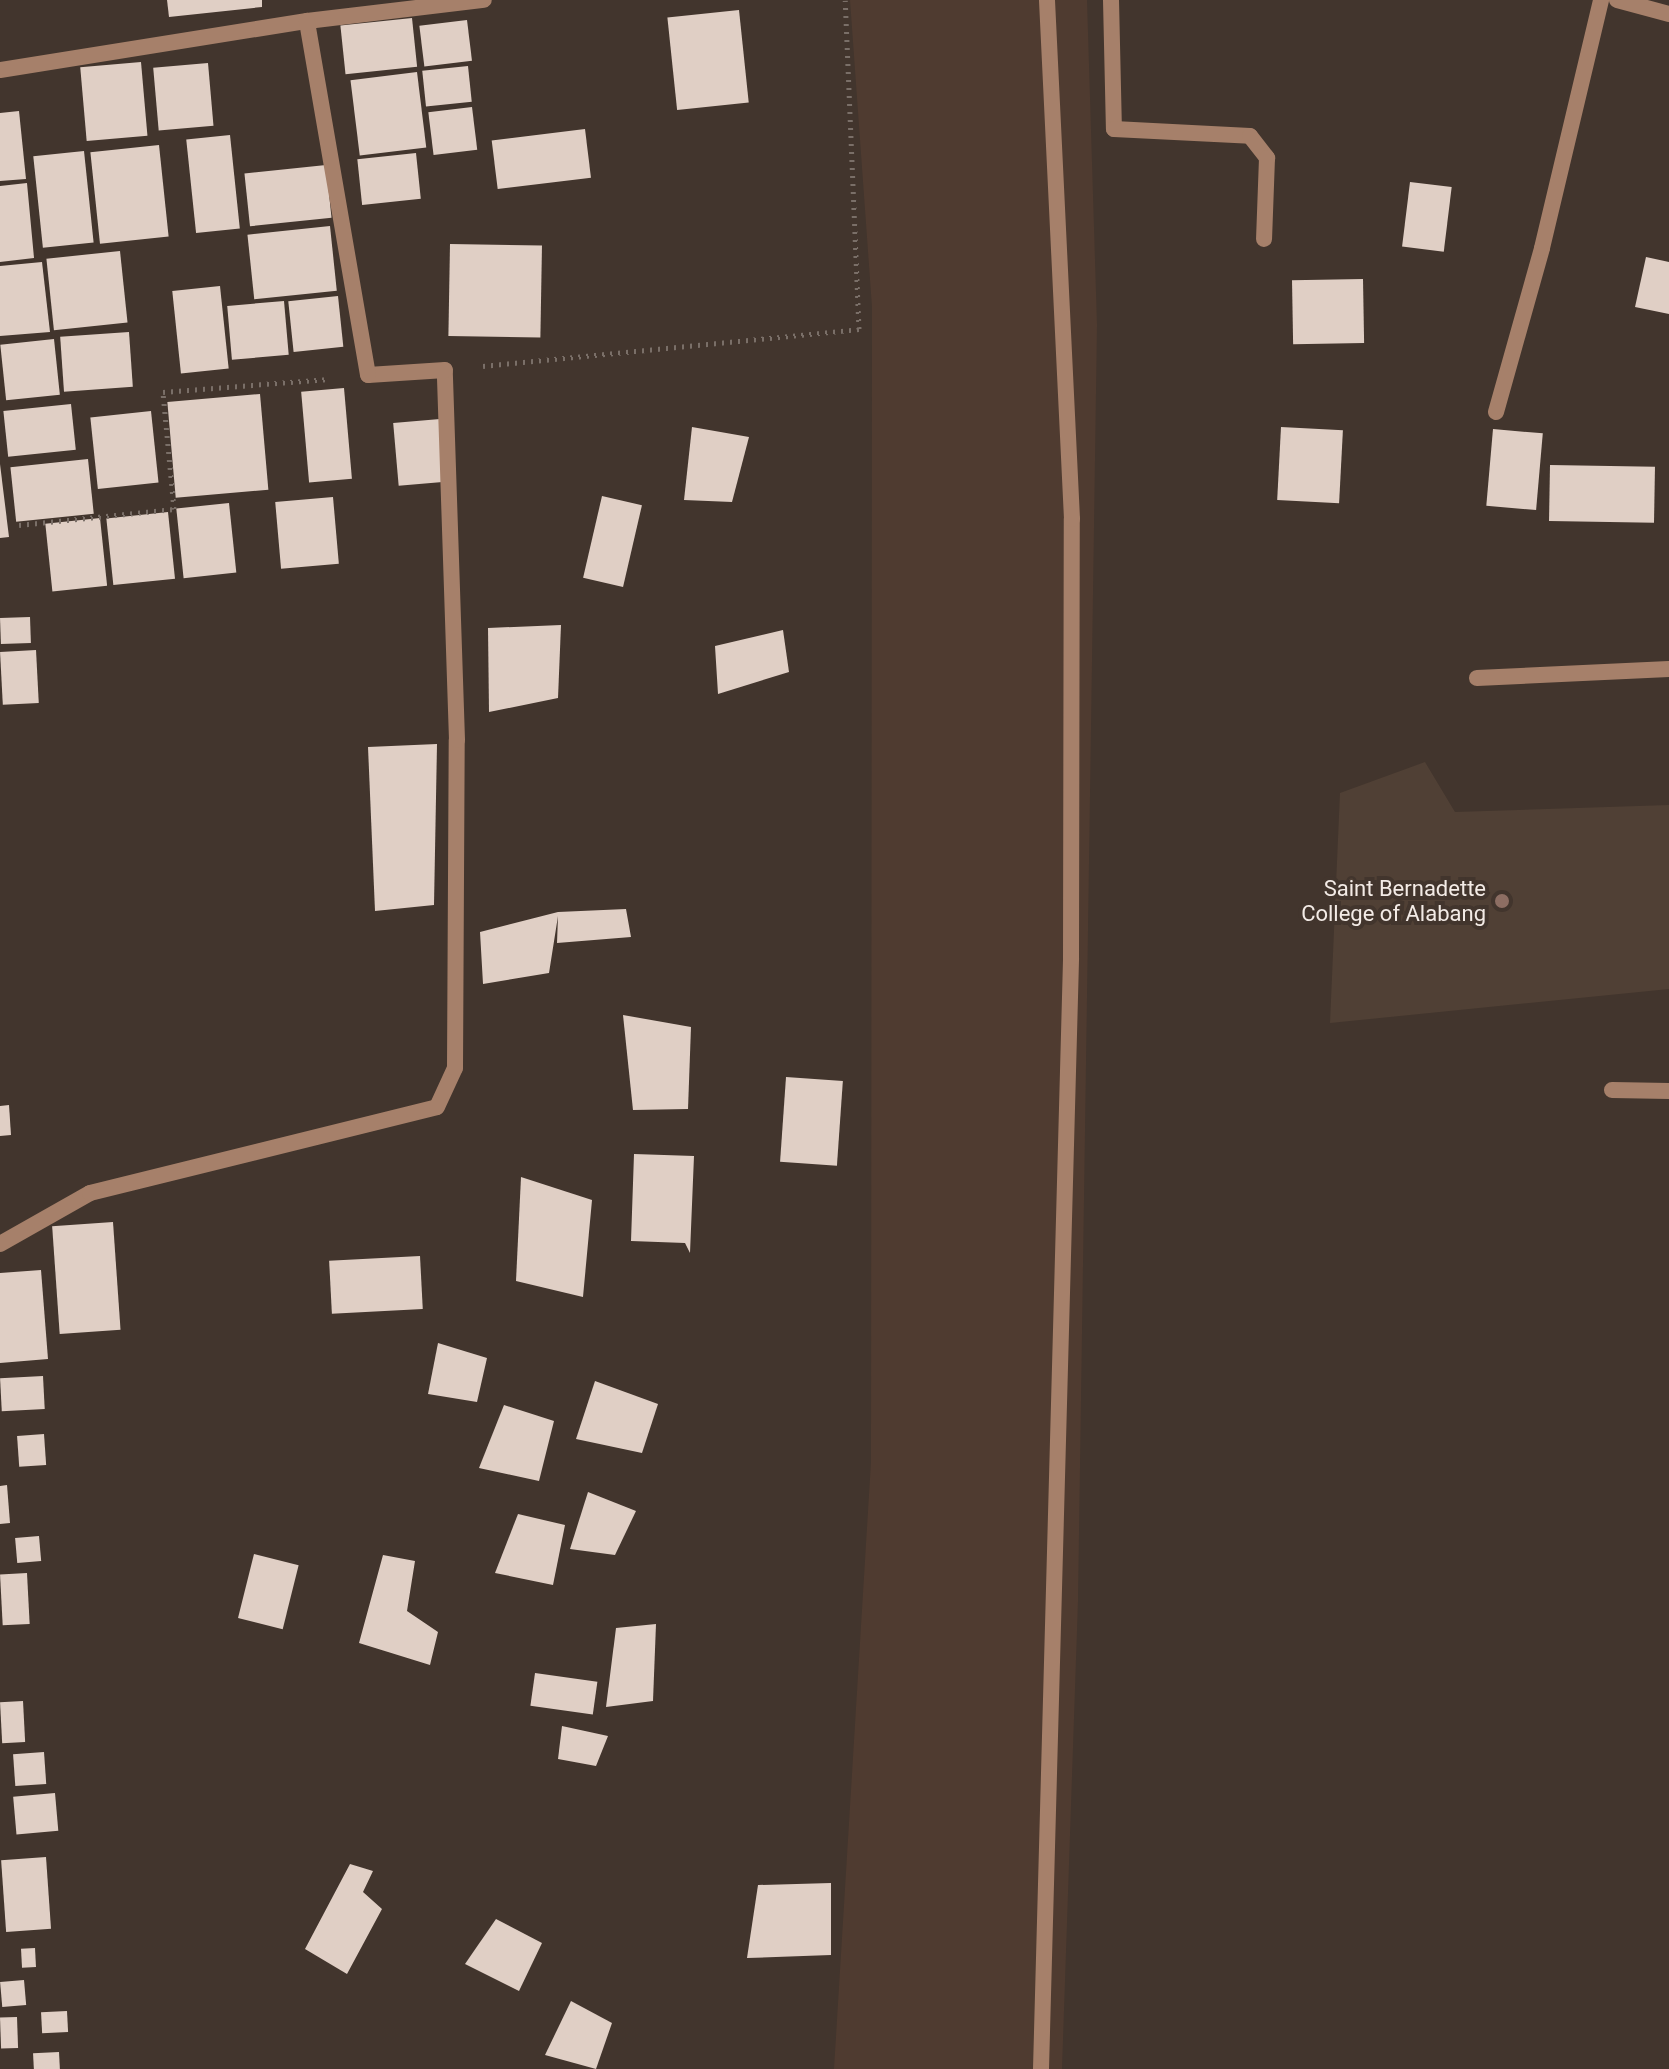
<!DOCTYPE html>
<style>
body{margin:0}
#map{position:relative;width:1669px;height:2069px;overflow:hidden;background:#42352d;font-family:Roboto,sans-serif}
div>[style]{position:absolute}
.built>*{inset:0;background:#4f3b30}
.education>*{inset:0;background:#504035}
.building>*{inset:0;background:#e0cfc5;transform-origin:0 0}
.path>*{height:5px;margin-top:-2.5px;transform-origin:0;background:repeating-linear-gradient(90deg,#7a6f68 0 2px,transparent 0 8px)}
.service>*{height:16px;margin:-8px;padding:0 8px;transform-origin:8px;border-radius:8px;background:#a6806a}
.minor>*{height:16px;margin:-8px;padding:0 8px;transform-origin:8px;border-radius:8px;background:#a6806a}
.dots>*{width:22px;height:22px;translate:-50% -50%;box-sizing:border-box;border:4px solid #42352d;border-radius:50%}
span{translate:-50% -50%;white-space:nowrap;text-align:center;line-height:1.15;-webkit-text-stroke:8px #42352d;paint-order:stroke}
.poi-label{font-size:22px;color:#f3ebe6}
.right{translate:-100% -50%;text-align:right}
</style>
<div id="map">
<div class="built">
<div style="clip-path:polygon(850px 0,1087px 0,1097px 325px,1078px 1601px,1062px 2069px,834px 2069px,871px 1462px,872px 307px)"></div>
</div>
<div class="education">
<div style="clip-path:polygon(1425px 762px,1455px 812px,1669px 805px,1669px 989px,1330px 1023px,1340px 793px)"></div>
</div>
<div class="building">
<div style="clip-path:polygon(167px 0,262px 0,262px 7px,169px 17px)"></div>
<div style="left:739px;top:10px;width:93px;height:72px;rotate:84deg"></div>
<div style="left:412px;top:18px;width:49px;height:72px;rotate:84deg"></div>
<div style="left:467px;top:20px;width:41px;height:48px;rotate:83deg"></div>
<div style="left:141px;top:62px;width:74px;height:61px;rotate:85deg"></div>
<div style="left:208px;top:63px;width:63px;height:55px;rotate:85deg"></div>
<div style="left:468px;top:66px;width:36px;height:46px;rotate:84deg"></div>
<div style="left:417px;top:72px;width:76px;height:67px;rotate:83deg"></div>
<div style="left:472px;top:107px;width:43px;height:44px;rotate:83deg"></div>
<div style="clip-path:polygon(19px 111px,26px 179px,0 181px,0 113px)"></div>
<div style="left:585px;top:129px;width:49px;height:94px;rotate:83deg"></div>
<div style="left:230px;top:135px;width:94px;height:44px;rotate:84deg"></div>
<div style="left:159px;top:145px;width:92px;height:69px;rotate:84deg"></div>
<div style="left:84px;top:151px;width:92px;height:51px;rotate:84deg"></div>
<div style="left:416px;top:153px;width:46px;height:59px;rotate:84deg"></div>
<div style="left:326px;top:165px;width:53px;height:82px;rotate:84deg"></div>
<div style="left:1410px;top:182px;width:42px;height:65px;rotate:7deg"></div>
<div style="clip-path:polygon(27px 183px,34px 258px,0 262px,0 186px)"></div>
<div style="left:330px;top:226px;width:65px;height:83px;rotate:84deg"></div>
<div style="left:450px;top:244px;width:92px;height:92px;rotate:1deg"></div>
<div style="left:120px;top:251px;width:72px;height:74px;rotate:84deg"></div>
<div style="clip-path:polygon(1646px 257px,1669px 262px,1669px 314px,1635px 307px)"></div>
<div style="clip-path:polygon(42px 262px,50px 332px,0 336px,0 266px)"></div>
<div style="left:1363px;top:279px;width:64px;height:71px;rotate:89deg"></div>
<div style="left:220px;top:286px;width:83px;height:48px;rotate:84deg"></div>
<div style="left:338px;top:296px;width:51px;height:50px;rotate:84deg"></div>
<div style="left:284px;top:301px;width:54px;height:57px;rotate:85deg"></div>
<div style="left:129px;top:332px;width:55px;height:69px;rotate:86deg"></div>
<div style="left:54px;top:339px;width:56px;height:54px;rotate:84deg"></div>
<div style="left:344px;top:388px;width:91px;height:43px;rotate:85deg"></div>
<div style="left:260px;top:394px;width:96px;height:93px;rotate:85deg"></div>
<div style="left:71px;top:404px;width:46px;height:68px;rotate:84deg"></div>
<div style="left:151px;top:411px;width:72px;height:61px;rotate:84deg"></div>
<div style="left:440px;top:419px;width:63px;height:47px;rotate:85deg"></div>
<div style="clip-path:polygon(692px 427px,749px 437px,732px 502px,684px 500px)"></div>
<div style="left:1281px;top:427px;width:62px;height:73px;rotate:3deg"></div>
<div style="left:1493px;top:429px;width:50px;height:77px;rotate:5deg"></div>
<div style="left:88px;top:459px;width:55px;height:78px;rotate:84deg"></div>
<div style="clip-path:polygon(0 464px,9px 537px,0 538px)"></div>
<div style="left:1550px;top:465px;width:105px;height:56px;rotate:1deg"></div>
<div style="left:602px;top:496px;width:41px;height:84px;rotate:13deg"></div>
<div style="left:333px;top:497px;width:67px;height:58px;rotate:85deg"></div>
<div style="left:229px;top:503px;width:70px;height:53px;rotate:84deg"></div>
<div style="left:168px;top:512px;width:67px;height:62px;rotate:84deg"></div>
<div style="left:100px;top:518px;width:68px;height:55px;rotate:84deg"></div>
<div style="left:30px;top:617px;width:26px;height:30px;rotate:88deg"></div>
<div style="clip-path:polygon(561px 625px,558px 698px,489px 712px,488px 628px)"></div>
<div style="clip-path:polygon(783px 630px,789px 672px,718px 694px,715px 646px)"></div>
<div style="left:36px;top:650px;width:53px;height:36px;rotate:87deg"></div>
<div style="clip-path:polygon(437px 744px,434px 905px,375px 911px,368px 747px)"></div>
<div style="clip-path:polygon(626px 909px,631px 937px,557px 943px,558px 916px,549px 973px,483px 984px,480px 932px,558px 912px)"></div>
<div style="clip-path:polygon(623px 1015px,691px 1027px,688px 1109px,633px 1110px)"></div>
<div style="left:786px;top:1077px;width:57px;height:85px;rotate:4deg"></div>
<div style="clip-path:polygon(9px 1105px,11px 1135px,0 1136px,0 1106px)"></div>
<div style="clip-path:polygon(634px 1154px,694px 1156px,690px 1253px,685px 1243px,631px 1241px)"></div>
<div style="clip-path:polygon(521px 1177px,592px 1200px,583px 1297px,516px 1281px)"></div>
<div style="left:113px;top:1222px;width:108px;height:61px;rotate:86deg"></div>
<div style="left:420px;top:1256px;width:53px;height:91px;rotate:87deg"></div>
<div style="clip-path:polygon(41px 1270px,48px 1359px,0 1363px,0 1273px)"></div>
<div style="clip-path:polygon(438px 1343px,487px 1358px,477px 1402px,428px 1394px)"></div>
<div style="left:43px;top:1376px;width:33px;height:43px;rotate:87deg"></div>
<div style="clip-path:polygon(595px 1381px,658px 1404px,642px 1453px,576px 1439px)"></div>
<div style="clip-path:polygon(504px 1405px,554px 1421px,539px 1481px,479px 1468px)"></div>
<div style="left:44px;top:1434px;width:31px;height:27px;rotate:86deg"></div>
<div style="clip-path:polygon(7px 1485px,10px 1523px,0 1524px,0 1486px)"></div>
<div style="clip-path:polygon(588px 1492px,636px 1511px,615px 1555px,570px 1549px)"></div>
<div style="clip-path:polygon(518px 1514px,565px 1525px,553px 1585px,495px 1573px)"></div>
<div style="left:39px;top:1536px;width:25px;height:24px;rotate:85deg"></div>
<div style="left:254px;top:1554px;width:46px;height:66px;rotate:14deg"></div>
<div style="clip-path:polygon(383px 1555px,415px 1561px,407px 1611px,438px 1632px,430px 1665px,359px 1643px)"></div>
<div style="left:27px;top:1573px;width:51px;height:27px;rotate:87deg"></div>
<div style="clip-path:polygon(656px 1624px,653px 1701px,606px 1707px,616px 1628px)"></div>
<div style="left:535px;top:1673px;width:63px;height:33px;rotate:8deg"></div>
<div style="left:23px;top:1701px;width:41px;height:23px;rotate:87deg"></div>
<div style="clip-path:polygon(562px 1726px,608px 1736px,596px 1766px,558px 1759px)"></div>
<div style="left:44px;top:1752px;width:32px;height:31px;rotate:86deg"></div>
<div style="left:55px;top:1793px;width:38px;height:42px;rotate:85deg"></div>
<div style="left:46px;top:1857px;width:72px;height:45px;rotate:86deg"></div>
<div style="clip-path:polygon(350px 1864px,373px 1871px,363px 1892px,382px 1909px,347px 1974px,305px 1949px)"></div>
<div style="clip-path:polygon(831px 1883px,831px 1955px,747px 1958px,758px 1885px)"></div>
<div style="clip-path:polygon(496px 1919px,542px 1943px,519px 1991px,465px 1964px)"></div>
<div style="left:35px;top:1948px;width:19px;height:14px;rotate:87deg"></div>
<div style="left:24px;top:1980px;width:25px;height:24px;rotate:85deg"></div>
<div style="clip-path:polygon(571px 2001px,612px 2023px,596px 2069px,545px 2055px)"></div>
<div style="left:67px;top:2011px;width:21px;height:26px;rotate:87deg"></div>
<div style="left:17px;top:2017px;width:31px;height:17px;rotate:88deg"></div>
<div style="left:59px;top:2052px;width:17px;height:26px;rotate:87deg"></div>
</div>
<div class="path">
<div style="left:483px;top:366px;width:378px;rotate:-5.6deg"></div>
<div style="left:859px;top:329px;width:329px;rotate:-92.4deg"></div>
<div style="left:19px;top:525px;width:156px;rotate:-5.9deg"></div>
<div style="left:174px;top:509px;width:118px;rotate:-95.4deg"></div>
<div style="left:163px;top:392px;width:167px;rotate:-4.5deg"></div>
</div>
<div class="service">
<div style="left:1612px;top:1090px;width:57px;rotate:1deg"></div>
</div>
<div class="minor">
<div style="left:1111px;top:0;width:129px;rotate:88.7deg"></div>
<div style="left:1114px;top:129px;width:136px;rotate:2.9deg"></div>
<div style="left:1250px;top:136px;width:28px;rotate:52deg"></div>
<div style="left:1267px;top:158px;width:81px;rotate:92.1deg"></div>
<div style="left:1617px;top:0;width:54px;rotate:15.1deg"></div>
<div style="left:0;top:70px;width:311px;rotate:-9.1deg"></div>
<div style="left:307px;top:21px;width:178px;rotate:-6.8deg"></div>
<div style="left:1496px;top:412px;width:170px;rotate:-74.3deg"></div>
<div style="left:1542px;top:248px;width:255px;rotate:-76.6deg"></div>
<div style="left:1477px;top:678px;width:192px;rotate:-2.7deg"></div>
<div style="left:0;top:1244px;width:103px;rotate:-29.5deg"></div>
<div style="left:90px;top:1193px;width:357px;rotate:-13.9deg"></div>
<div style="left:437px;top:1107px;width:43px;rotate:-65.2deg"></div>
<div style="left:455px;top:1068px;width:328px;rotate:-89.7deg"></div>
<div style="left:457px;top:740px;width:370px;rotate:-91.9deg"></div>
<div style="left:445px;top:370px;width:77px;rotate:176.3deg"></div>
<div style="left:368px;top:375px;width:359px;rotate:-99.8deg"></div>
<div style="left:1041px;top:2069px;width:1111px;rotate:-88.45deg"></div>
<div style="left:1071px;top:958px;width:439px;rotate:-89.9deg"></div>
<div style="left:1072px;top:519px;width:520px;rotate:-92.76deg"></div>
</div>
<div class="dots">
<div style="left:1502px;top:901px;background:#8d6e63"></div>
</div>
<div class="poi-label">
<span class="right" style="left:1486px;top:901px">Saint Bernadette<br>College of Alabang</span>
</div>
</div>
